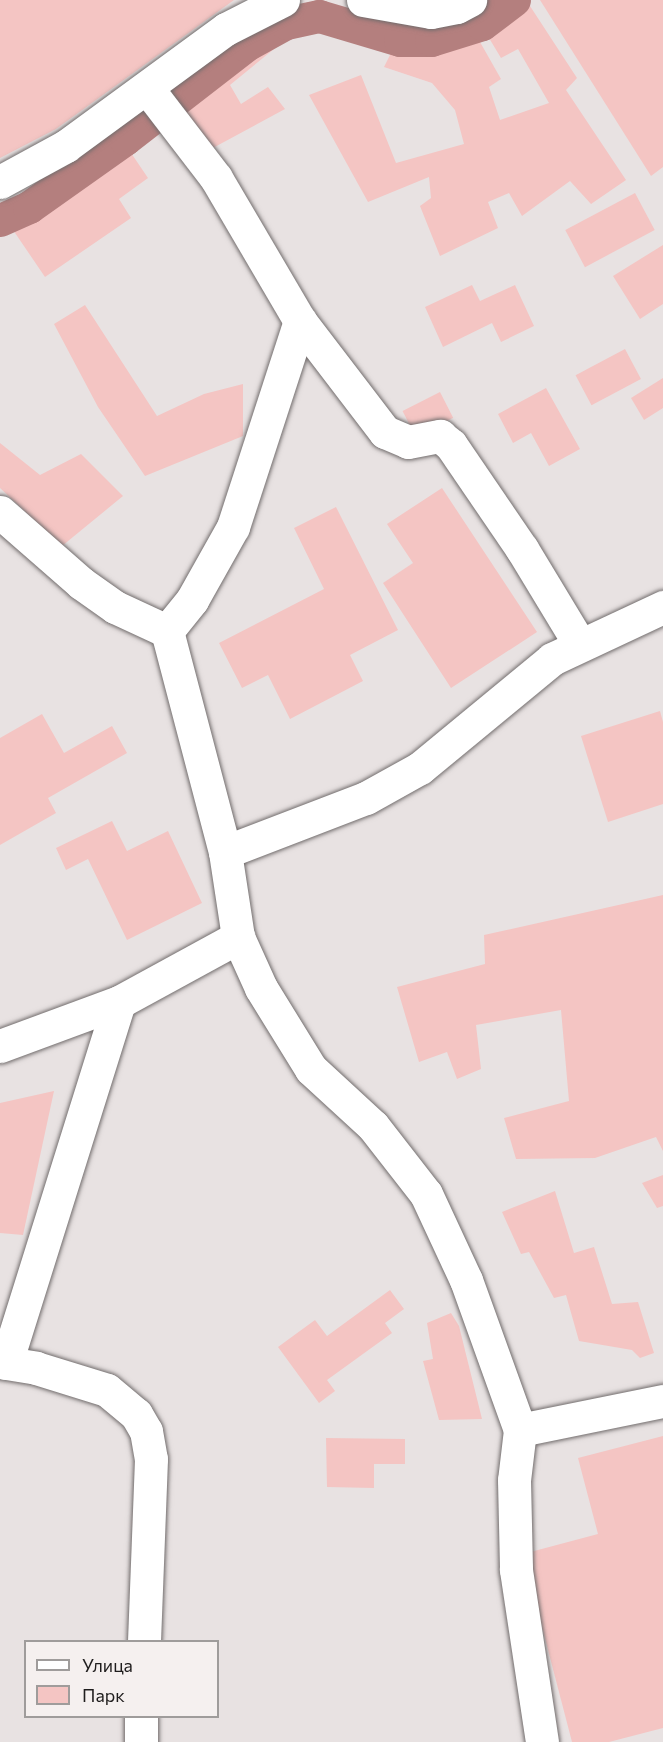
<!DOCTYPE html>
<meta charset="utf-8">
<style>
body{margin:0}
#map{position:relative;width:663px;height:1742px;overflow:hidden;background:#e8e2e2;font-family:Commissioner,sans-serif}
div>[style]{position:absolute}
.green>*{inset:0;background:#f4c5c3;transform-origin:0 0}
.canal>*{height:33px;margin:-16.5px;padding:0 16.5px;transform-origin:16.5px;border-radius:16.5px;background:#b47f7e}
.roads{filter:drop-shadow(0 0 2px #726d6d) drop-shadow(0 0 2px #726d6d)}
.minor>*{height:33px;margin:-16.5px;padding:0 16.5px;transform-origin:16.5px;border-radius:16.5px;background:#fff}
span{translate:-50% -50%;white-space:nowrap;text-align:center;line-height:1.15;-webkit-text-stroke:5px #f5f0ef;paint-order:stroke}
.legend{position:absolute;left:24px;top:1640px;width:195px;height:78px;box-sizing:border-box;background:#f5f0ef;border:2px solid #9f9c9b;margin:0;padding:8px 10px;list-style:none;font-size:18px;color:#1f1d1d}
.legend li{display:flex;align-items:center;gap:12px;height:30px}
.legend b{width:30px;border:2px solid #9f9c9b}
</style>
<div id="map">
<div class="green">
<div style="clip-path:polygon(0 0,234px 0,56px 129px,0 158px)"></div>
<div style="clip-path:polygon(540px 0,663px 0,663px 167px,651px 176px)"></div>
<div style="clip-path:polygon(530px 6px,577px 78px,566px 90px,626px 180px,591px 204px,570px 181px,522px 216px,509px 193px,488px 202px,498px 228px,440px 256px,420px 206px,431px 198px,429px 177px,368px 202px,309px 95px,361px 75px,396px 163px,464px 144px,455px 110px,432px 83px,384px 67px,394px 47px,433px 54px,480px 42px,501px 79px,489px 87px,500px 120px,549px 103px,518px 49px,501px 58px,489px 38px)"></div>
<div style="clip-path:polygon(267px 38px,274px 49px,230px 85px,241px 104px,268px 87px,285px 109px,211px 149px,181px 104px,197px 88px)"></div>
<div style="clip-path:polygon(127px 147px,148px 178px,119px 199px,131px 218px,45px 277px,11px 227px)"></div>
<div style="left:635px;top:193px;width:42px;height:79px;rotate:62deg"></div>
<div style="clip-path:polygon(663px 245px,663px 304px,640px 319px,613px 276px)"></div>
<div style="clip-path:polygon(472px 285px,480px 301px,515px 285px,534px 326px,501px 342px,492px 323px,443px 347px,425px 307px)"></div>
<div style="clip-path:polygon(85px 305px,157px 416px,204px 394px,243px 384px,243px 436px,145px 476px,98px 407px,54px 324px)"></div>
<div style="left:625px;top:349px;width:34px;height:56px;rotate:62deg"></div>
<div style="clip-path:polygon(663px 378px,663px 408px,644px 420px,631px 398px)"></div>
<div style="clip-path:polygon(546px 388px,580px 449px,549px 466px,531px 433px,513px 443px,498px 414px)"></div>
<div style="left:440px;top:392px;width:29px;height:42px;rotate:63deg"></div>
<div style="clip-path:polygon(0 443px,40px 475px,81px 454px,123px 496px,62px 546px,0 488px)"></div>
<div style="clip-path:polygon(442px 488px,537px 632px,451px 688px,383px 583px,413px 563px,387px 524px)"></div>
<div style="clip-path:polygon(336px 507px,398px 630px,350px 655px,363px 681px,290px 719px,268px 675px,242px 688px,219px 643px,324px 589px,294px 528px)"></div>
<div style="clip-path:polygon(660px 711px,663px 722px,663px 804px,608px 822px,581px 736px)"></div>
<div style="clip-path:polygon(42px 714px,64px 753px,112px 726px,127px 753px,48px 798px,56px 813px,0 845px,0 738px)"></div>
<div style="clip-path:polygon(112px 821px,127px 851px,168px 831px,202px 903px,127px 940px,88px 859px,66px 870px,56px 848px)"></div>
<div style="clip-path:polygon(663px 895px,663px 1151px,656px 1137px,595px 1158px,516px 1159px,504px 1118px,569px 1101px,561px 1010px,476px 1025px,481px 1069px,457px 1079px,447px 1052px,419px 1062px,397px 987px,485px 964px,484px 935px)"></div>
<div style="clip-path:polygon(54px 1091px,23px 1235px,0 1233px,0 1103px)"></div>
<div style="clip-path:polygon(663px 1175px,663px 1206px,657px 1208px,642px 1183px)"></div>
<div style="clip-path:polygon(555px 1191px,574px 1253px,594px 1247px,612px 1304px,638px 1302px,654px 1353px,640px 1358px,632px 1350px,579px 1341px,566px 1295px,554px 1298px,529px 1252px,521px 1254px,502px 1212px)"></div>
<div style="clip-path:polygon(390px 1290px,404px 1309px,385px 1323px,392px 1333px,327px 1380px,335px 1391px,319px 1403px,278px 1347px,315px 1320px,327px 1336px)"></div>
<div style="clip-path:polygon(451px 1313px,459px 1326px,482px 1419px,439px 1420px,423px 1361px,433px 1359px,427px 1323px)"></div>
<div style="clip-path:polygon(663px 1436px,663px 1728px,609px 1742px,572px 1742px,523px 1554px,598px 1534px,578px 1458px)"></div>
<div style="clip-path:polygon(326px 1438px,405px 1439px,405px 1464px,374px 1464px,374px 1488px,327px 1487px)"></div>
</div>
<div class="canal">
<div style="left:0;top:220px;width:32px;rotate:-24deg"></div>
<div style="left:29px;top:207px;width:118px;rotate:-35.3deg"></div>
<div style="left:125px;top:139px;width:153px;rotate:-37.8deg"></div>
<div style="left:246px;top:45px;width:46px;rotate:-28.8deg"></div>
<div style="left:286px;top:23px;width:34px;rotate:-12deg"></div>
<div style="left:319px;top:16px;width:84px;rotate:16.5deg"></div>
<div style="left:400px;top:40px;width:31px"></div>
<div style="left:431px;top:40px;width:53px;rotate:-17.4deg"></div>
<div style="left:482px;top:24px;width:40px;rotate:-37deg"></div>
</div>
<div class="roads">
<div class="minor">
<div style="left:363px;top:0;width:69px;rotate:10deg"></div>
<div style="left:431px;top:12px;width:26px;rotate:-11deg"></div>
<div style="left:457px;top:7px;width:15px;rotate:-28deg"></div>
<div style="left:147px;top:88px;width:113px;rotate:52.5deg"></div>
<div style="left:216px;top:178px;width:166px;rotate:59.6deg"></div>
<div style="left:300px;top:321px;width:140px;rotate:52.6deg"></div>
<div style="left:385px;top:432px;width:25px;rotate:23deg"></div>
<div style="left:408px;top:442px;width:33px;rotate:-11deg"></div>
<div style="left:440px;top:436px;width:14px;rotate:39deg"></div>
<div style="left:451px;top:445px;width:126px;rotate:55.7deg"></div>
<div style="left:522px;top:549px;width:110px;rotate:58.8deg"></div>
<div style="left:0;top:182px;width:75px;rotate:-28.6deg"></div>
<div style="left:66px;top:146px;width:198px;rotate:-36.2deg"></div>
<div style="left:226px;top:29px;width:64px;rotate:-27deg"></div>
<div style="left:0;top:512px;width:108px;rotate:41.2deg"></div>
<div style="left:81px;top:583px;width:42px;rotate:35.2deg"></div>
<div style="left:115px;top:607px;width:57px;rotate:24.8deg"></div>
<div style="left:167px;top:631px;width:228px;rotate:75.3deg"></div>
<div style="left:225px;top:852px;width:86px;rotate:81.3deg"></div>
<div style="left:238px;top:937px;width:56px;rotate:65.7deg"></div>
<div style="left:261px;top:988px;width:95px;rotate:58.3deg"></div>
<div style="left:311px;top:1069px;width:84px;rotate:42.6deg"></div>
<div style="left:373px;top:1126px;width:86px;rotate:52.1deg"></div>
<div style="left:426px;top:1194px;width:95px;rotate:65.1deg"></div>
<div style="left:466px;top:1280px;width:159px;rotate:70.2deg"></div>
<div style="left:520px;top:1430px;width:50px;rotate:96.8deg"></div>
<div style="left:514px;top:1480px;width:90px;rotate:88.7deg"></div>
<div style="left:516px;top:1570px;width:174px;rotate:81.4deg"></div>
<div style="left:167px;top:631px;width:40px;rotate:-51deg"></div>
<div style="left:192px;top:600px;width:84px;rotate:-60.7deg"></div>
<div style="left:233px;top:527px;width:217px;rotate:-72deg"></div>
<div style="left:225px;top:852px;width:151px;rotate:-21deg"></div>
<div style="left:366px;top:798px;width:62px;rotate:-29.1deg"></div>
<div style="left:420px;top:768px;width:171px;rotate:-39.5deg"></div>
<div style="left:552px;top:659px;width:123px;rotate:-25.1deg"></div>
<div style="left:0;top:1046px;width:127px;rotate:-20.3deg"></div>
<div style="left:119px;top:1002px;width:136px;rotate:-28.6deg"></div>
<div style="left:0;top:1362px;width:36px;rotate:9deg"></div>
<div style="left:36px;top:1368px;width:74px;rotate:17.2deg"></div>
<div style="left:107px;top:1390px;width:38px;rotate:40deg"></div>
<div style="left:136px;top:1414px;width:20px;rotate:60deg"></div>
<div style="left:146px;top:1431px;width:28px;rotate:80deg"></div>
<div style="left:151px;top:1459px;width:183px;rotate:92.2deg"></div>
<div style="left:6px;top:1363px;width:378px;rotate:-72.6deg"></div>
<div style="left:520px;top:1430px;width:146px;rotate:-11.5deg"></div>
<div style="left:141px;top:1742px;width:26px;rotate:-90deg"></div>
</div>
</div>
<ul class="legend">
<li><b style="height:8px;background:#fff"></b>Улица</li>
<li><b style="height:16px;background:#f4c5c3"></b>Парк</li>
</ul>
</div>
